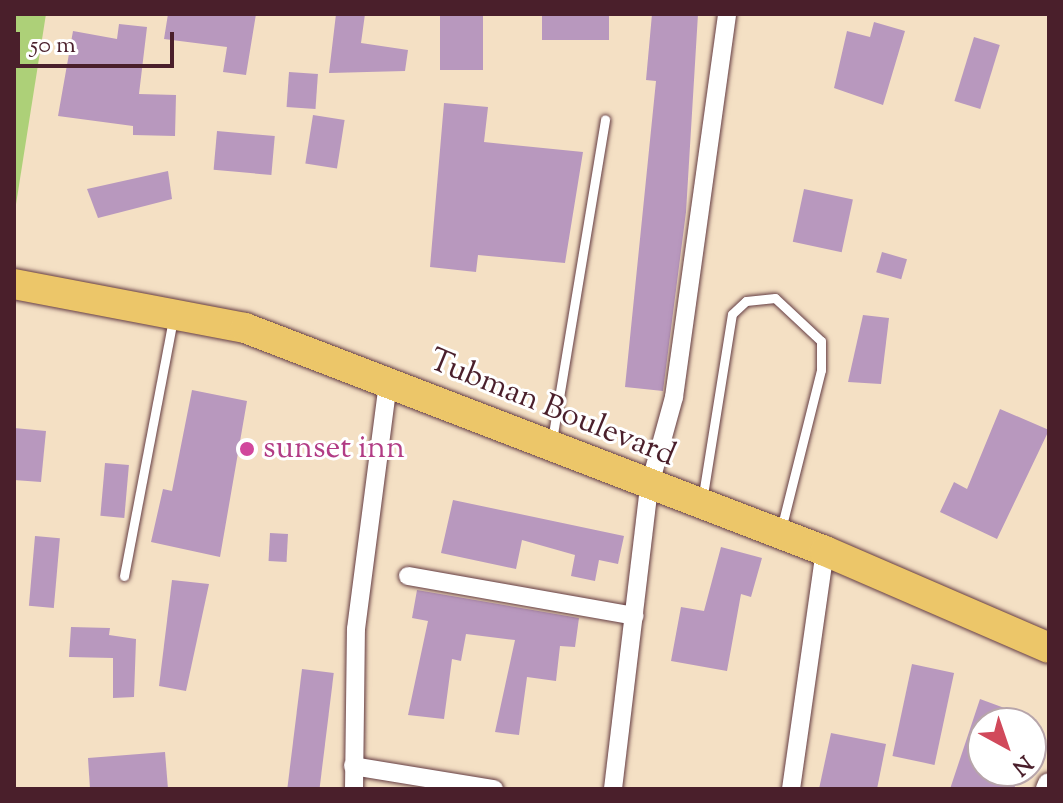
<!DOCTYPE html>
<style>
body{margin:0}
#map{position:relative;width:1063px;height:803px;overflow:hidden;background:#f4e0c4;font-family:"Sorts Mill Goudy",serif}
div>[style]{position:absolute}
.green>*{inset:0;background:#add078}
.building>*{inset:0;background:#b898be;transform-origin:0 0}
.roads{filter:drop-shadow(0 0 2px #643c42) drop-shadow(0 0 2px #643c42)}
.service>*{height:9px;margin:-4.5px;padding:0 4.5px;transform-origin:4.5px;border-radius:4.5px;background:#fff}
.minor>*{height:18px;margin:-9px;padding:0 9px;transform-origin:9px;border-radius:9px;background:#fff}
.tertiary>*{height:22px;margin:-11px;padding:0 11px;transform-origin:11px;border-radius:11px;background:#fff}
.trunk>*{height:30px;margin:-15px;padding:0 15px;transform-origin:15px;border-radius:15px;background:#ecc669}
.dots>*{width:22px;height:22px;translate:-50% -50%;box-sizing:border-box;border:4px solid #fff;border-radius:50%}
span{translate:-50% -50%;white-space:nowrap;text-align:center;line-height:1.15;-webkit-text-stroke:6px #fff;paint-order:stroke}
.street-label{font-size:32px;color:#4a1f2b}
.hotel-label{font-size:32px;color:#b23c85}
.left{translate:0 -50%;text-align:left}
.frame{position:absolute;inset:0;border:16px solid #4a1f2b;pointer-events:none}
.north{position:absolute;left:967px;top:707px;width:80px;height:80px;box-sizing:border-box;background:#fff;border:2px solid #b7a5aa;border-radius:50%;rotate:140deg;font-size:22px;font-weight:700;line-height:32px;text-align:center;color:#4a1f2b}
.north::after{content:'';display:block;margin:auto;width:28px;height:36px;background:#d1495b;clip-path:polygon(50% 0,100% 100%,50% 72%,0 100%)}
.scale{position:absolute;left:16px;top:32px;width:158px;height:36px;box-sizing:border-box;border:4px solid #4a1f2b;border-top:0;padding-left:10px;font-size:24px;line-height:28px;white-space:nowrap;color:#4a1f2b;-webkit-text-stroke:6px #fff;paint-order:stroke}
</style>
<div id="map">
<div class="green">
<div style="clip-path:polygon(14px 14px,46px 14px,14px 217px)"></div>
</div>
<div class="building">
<div style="clip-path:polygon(168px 14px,256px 14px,246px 75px,223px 72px,227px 47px,164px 39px)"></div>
<div style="clip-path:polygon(336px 14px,365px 14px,361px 43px,408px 50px,405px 71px,329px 73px)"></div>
<div style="left:440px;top:14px;width:43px;height:56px"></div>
<div style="left:542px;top:14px;width:67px;height:26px"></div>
<div style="clip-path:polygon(652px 14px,698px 14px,686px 212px,663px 391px,625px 387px,656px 81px,646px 80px)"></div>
<div style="clip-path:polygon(874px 22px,905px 31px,883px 105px,834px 88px,847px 31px,870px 37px)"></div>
<div style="clip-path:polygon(119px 24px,147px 27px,139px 94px,176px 95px,175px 136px,133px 135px,133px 126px,58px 116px,73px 31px,117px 39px)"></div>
<div style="left:974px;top:37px;width:27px;height:67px;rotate:17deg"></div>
<div style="left:289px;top:72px;width:29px;height:35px;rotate:4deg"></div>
<div style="clip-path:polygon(444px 103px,488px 107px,484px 142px,583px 152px,565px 263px,478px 255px,476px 272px,430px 267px)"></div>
<div style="left:313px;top:115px;width:32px;height:49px;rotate:9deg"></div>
<div style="left:217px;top:131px;width:58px;height:39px;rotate:5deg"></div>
<div style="clip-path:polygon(168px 171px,172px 199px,98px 218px,87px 189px)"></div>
<div style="left:804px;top:189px;width:50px;height:54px;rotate:12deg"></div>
<div style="left:882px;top:252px;width:26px;height:21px;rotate:16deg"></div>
<div style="clip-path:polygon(863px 315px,889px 318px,881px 384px,848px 382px)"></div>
<div style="clip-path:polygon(192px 390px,247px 401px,220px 557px,151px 542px,163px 489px,172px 491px)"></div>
<div style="clip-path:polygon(1000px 409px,1049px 430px,997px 539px,940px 512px,954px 482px,967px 489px)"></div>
<div style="clip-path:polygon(14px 428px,46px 431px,41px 482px,14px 480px)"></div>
<div style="left:105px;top:463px;width:24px;height:53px;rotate:5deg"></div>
<div style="clip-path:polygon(453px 500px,624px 536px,618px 564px,599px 560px,595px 581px,571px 576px,575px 555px,522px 540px,516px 569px,441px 553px)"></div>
<div style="left:270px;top:533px;width:18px;height:28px;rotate:3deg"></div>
<div style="left:35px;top:536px;width:25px;height:70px;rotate:5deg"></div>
<div style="clip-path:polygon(721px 547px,762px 558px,751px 597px,741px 594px,727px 671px,671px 661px,681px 607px,704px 611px)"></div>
<div style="clip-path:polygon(172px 580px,209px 584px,186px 691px,159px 686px)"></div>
<div style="clip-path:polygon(417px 590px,579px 618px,575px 647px,560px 646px,556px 681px,527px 677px,519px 735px,495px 732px,515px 640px,466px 634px,461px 661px,452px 659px,444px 719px,408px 715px,428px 621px,412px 618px)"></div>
<div style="clip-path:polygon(71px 627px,110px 628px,109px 635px,136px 639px,134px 697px,113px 698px,113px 658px,69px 657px)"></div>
<div style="left:912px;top:664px;width:43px;height:94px;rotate:12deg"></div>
<div style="left:302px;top:669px;width:32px;height:121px;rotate:7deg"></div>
<div style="clip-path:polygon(980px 699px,1037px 720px,983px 723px,983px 771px,1020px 771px,1014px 789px,950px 789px)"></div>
<div style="clip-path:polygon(831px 733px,886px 744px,877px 789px,819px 789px)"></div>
<div style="clip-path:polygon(165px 752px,168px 789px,90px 789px,88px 758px)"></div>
</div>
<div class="roads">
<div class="service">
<div style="left:552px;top:440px;width:325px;rotate:-80.6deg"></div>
<div style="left:702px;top:501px;width:189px;rotate:-80.9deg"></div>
<div style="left:732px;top:314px;width:19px;rotate:-43deg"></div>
<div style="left:746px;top:301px;width:29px;rotate:-6deg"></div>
<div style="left:775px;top:298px;width:63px;rotate:43.1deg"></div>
<div style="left:821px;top:341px;width:29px;rotate:90deg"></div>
<div style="left:821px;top:370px;width:164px;rotate:104.1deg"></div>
<div style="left:124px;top:576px;width:263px;rotate:-79.2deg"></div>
</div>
<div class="minor">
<div style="left:408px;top:576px;width:230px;rotate:10deg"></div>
<div style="left:353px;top:766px;width:143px;rotate:9.3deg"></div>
<div style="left:354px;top:789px;width:160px;rotate:-89.3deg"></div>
<div style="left:356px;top:629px;width:249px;rotate:-82.6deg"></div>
<div style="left:613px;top:789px;width:303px;rotate:-83.2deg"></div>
<div style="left:649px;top:488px;width:94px;rotate:-74.6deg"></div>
<div style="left:674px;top:397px;width:387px;rotate:-82.1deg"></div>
<div style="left:791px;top:789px;width:240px;rotate:-81.9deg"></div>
</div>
<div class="tertiary">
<div style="left:1047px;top:789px;width:5px;rotate:-68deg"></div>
</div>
<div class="trunk">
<div style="left:14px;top:284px;width:235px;rotate:10.8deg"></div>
<div style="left:245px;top:328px;width:621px;rotate:21.03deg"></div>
<div style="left:825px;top:551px;width:244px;rotate:23.4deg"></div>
</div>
</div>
<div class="dots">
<div style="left:247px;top:449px;background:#d1479c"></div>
</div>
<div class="street-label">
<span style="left:552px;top:409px;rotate:22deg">Tubman Boulevard</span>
</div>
<div class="hotel-label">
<span class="left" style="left:263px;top:449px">sunset inn</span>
</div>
<div class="frame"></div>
<div class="north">N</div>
<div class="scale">50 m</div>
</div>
